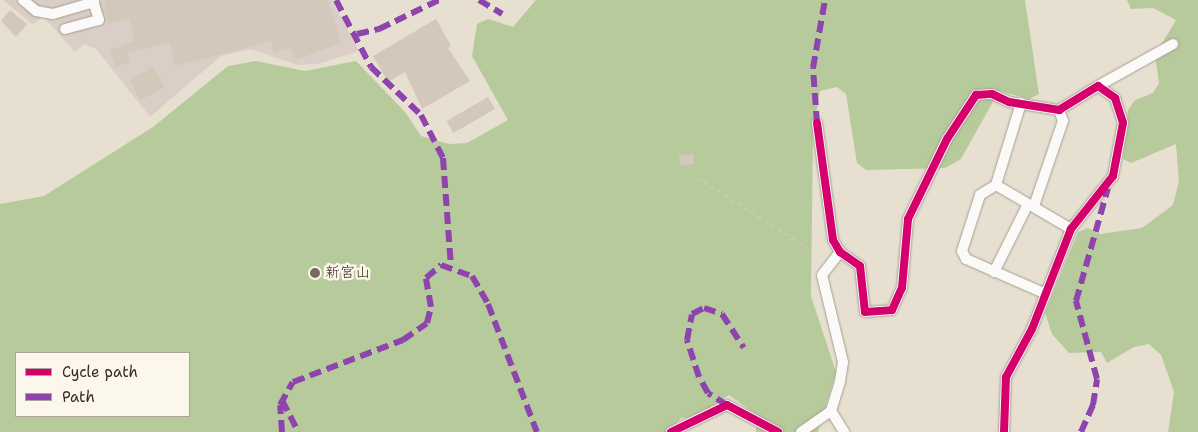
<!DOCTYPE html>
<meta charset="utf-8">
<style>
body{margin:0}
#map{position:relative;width:1198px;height:432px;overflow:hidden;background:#e7e0d1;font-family:"Shantell Sans","Klee One",sans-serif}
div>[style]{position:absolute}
.industrial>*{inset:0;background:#dbcec6}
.forest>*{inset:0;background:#b7ca9b}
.building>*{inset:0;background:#d3c8b9;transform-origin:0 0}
.path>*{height:2px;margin-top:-1px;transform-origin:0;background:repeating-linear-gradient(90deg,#cbc8c3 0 4px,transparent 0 8px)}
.roads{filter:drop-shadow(0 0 1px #a69f95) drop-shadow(0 0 1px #a69f95)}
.minor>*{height:10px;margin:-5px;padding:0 5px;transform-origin:5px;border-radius:5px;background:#fbfaf8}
.quiet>*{height:6px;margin-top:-3px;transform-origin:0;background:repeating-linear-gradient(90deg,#8e44ad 0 12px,transparent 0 18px)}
.cycleway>*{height:8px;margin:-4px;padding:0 4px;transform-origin:4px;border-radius:4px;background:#d6006c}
.dots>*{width:14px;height:14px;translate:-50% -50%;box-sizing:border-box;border:2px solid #fbf7ec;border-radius:50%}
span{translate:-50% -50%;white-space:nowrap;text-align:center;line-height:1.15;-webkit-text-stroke:5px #fbf7ec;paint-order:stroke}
.poi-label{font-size:15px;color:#3b2a1e}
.left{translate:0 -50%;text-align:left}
.legend{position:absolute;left:15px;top:352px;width:175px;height:65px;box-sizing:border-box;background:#fbf7ec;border:1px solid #aea59a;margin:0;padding:6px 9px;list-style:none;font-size:15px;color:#3b2a1e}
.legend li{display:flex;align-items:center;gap:10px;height:25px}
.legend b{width:25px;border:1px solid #aea59a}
</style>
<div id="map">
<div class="industrial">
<div style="clip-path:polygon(3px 0,332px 0,359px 51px,318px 64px,297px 65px,251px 49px,221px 56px,150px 117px,96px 49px,84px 44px,75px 52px,43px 16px,33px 25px)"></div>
</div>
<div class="forest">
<div style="clip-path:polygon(evenodd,536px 0,1025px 0,1039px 94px,1029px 99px,999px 91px,961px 159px,945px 168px,866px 170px,857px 163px,846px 94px,837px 87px,820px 91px,813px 134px,811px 296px,836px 372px,818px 432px,756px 432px,756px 414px,729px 395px,697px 416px,681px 418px,667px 432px,0 432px,0 204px,44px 196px,153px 127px,228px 66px,256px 61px,305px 71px,356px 61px,405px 112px,421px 136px,449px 144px,467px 143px,508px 120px,472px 56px,477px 24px,488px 19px,513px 27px,536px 0,16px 353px,189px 353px,189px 416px,16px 416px,16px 353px)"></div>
<div style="clip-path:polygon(1127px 0,1198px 0,1198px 432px,1168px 432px,1174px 392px,1161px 355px,1149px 344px,1134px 347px,1107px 363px,1101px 352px,1069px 353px,1052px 334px,1045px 313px,1078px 232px,1088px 228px,1100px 234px,1142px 228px,1173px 205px,1179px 181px,1176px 144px,1131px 163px,1123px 159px,1128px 110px,1135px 100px,1153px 93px,1159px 83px,1155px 55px,1176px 20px,1153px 8px,1131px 9px)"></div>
</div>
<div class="building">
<div style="clip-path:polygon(104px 0,328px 0,341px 43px,295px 60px,291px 48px,274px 53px,271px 41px,175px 66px,170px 42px,127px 53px,130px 62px,116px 67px,110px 50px,135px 41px,129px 18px,108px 24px)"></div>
<div style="clip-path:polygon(10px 10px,27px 24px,16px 37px,1px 21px)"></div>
<div style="clip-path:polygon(436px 19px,451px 46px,448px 48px,470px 81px,422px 109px,405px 72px,388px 82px,373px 56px)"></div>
<div style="left:153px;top:67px;width:23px;height:27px;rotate:61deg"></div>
<div style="left:488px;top:97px;width:14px;height:48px;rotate:60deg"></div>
<div style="clip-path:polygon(694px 154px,694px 164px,680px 166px,679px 155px)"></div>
</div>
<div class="path">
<div style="left:697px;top:178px;width:129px;rotate:32.3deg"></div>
</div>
<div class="roads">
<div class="minor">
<div style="left:23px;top:0;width:17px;rotate:40deg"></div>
<div style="left:36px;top:11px;width:17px;rotate:10deg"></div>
<div style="left:53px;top:14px;width:43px;rotate:-16.3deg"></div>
<div style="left:65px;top:29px;width:35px;rotate:-15deg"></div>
<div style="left:99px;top:20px;width:21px;rotate:-107deg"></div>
<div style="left:1098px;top:86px;width:86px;rotate:-29.2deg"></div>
<div style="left:1021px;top:103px;width:86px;rotate:107deg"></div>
<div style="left:996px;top:185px;width:19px;rotate:148deg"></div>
<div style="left:980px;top:195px;width:59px;rotate:107.8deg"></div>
<div style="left:962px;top:251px;width:9px;rotate:63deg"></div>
<div style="left:966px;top:259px;width:85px;rotate:23.6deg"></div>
<div style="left:817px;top:123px;width:118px;rotate:82.2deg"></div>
<div style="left:833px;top:240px;width:14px;rotate:60deg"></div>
<div style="left:840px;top:252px;width:24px;rotate:35deg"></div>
<div style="left:860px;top:266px;width:46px;rotate:83.8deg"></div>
<div style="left:865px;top:312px;width:27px;rotate:-4deg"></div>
<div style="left:892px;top:310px;width:24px;rotate:-66deg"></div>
<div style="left:902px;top:288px;width:69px;rotate:-85deg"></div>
<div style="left:908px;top:219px;width:89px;rotate:-64deg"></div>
<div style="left:947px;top:139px;width:53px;rotate:-56.6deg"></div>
<div style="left:976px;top:95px;width:16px;rotate:-4deg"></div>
<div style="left:992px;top:94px;width:19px;rotate:25deg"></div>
<div style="left:1009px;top:102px;width:51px;rotate:9.1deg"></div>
<div style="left:1059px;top:110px;width:46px;rotate:-31.6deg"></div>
<div style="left:1098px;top:86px;width:21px;rotate:35deg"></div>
<div style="left:1115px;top:98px;width:26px;rotate:72deg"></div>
<div style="left:1123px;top:123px;width:54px;rotate:100.7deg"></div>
<div style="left:1113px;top:176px;width:68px;rotate:128.4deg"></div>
<div style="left:1071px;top:229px;width:107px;rotate:111.3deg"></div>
<div style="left:1032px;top:329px;width:55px;rotate:118.4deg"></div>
<div style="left:1006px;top:377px;width:55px;rotate:92.1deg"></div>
<div style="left:996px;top:185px;width:87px;rotate:30.4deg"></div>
<div style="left:1034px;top:206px;width:90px;rotate:-71.2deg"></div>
<div style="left:1063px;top:121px;width:12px;rotate:-110deg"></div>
<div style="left:994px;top:272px;width:74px;rotate:-63.4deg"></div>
<div style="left:831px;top:411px;width:25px;rotate:58deg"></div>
<div style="left:671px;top:432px;width:62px;rotate:-25.7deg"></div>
<div style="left:727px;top:405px;width:58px;rotate:27.9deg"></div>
<div style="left:801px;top:432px;width:37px;rotate:-35deg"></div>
<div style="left:831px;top:411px;width:31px;rotate:-73deg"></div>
<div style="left:840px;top:381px;width:19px;rotate:-81deg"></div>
<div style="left:843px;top:362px;width:89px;rotate:-103.6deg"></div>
<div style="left:822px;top:275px;width:29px;rotate:-52deg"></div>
</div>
</div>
<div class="quiet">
<div style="left:336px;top:0;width:76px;rotate:62.4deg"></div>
<div style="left:371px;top:67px;width:69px;rotate:43.8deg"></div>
<div style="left:421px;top:115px;width:48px;rotate:62.9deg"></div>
<div style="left:443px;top:158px;width:108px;rotate:85.8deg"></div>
<div style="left:479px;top:0;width:27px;rotate:31deg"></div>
<div style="left:357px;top:34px;width:23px;rotate:-13deg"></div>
<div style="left:379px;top:29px;width:67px;rotate:-25.8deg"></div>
<div style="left:817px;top:123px;width:55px;rotate:-94.2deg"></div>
<div style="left:813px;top:68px;width:69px;rotate:-80deg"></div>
<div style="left:282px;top:400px;width:36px;rotate:63deg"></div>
<div style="left:727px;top:405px;width:22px;rotate:-148deg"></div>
<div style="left:708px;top:393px;width:18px;rotate:-119deg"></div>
<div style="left:699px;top:377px;width:39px;rotate:-108deg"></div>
<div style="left:687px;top:340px;width:26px;rotate:-79deg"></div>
<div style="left:692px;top:314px;width:13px;rotate:-27deg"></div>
<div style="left:704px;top:308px;width:19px;rotate:18deg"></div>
<div style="left:722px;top:314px;width:40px;rotate:57.1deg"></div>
<div style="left:282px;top:432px;width:27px;rotate:-94deg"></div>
<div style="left:280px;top:405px;width:26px;rotate:-61deg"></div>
<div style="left:293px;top:382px;width:118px;rotate:-20.9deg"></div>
<div style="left:403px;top:340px;width:29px;rotate:-35deg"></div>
<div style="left:427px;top:323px;width:16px;rotate:-76deg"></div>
<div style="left:431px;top:307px;width:29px;rotate:-100deg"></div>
<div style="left:426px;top:278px;width:20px;rotate:-41deg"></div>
<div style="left:441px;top:265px;width:33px;rotate:20deg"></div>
<div style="left:472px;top:276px;width:32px;rotate:60deg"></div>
<div style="left:488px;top:304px;width:137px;rotate:69.1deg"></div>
<div style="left:1081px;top:432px;width:30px;rotate:-66deg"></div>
<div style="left:1093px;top:405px;width:26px;rotate:-81deg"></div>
<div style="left:1097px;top:379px;width:81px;rotate:-105.1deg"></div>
<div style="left:1076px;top:301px;width:117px;rotate:-74.2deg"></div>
</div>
<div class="cycleway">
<div style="left:817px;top:123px;width:118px;rotate:82.2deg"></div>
<div style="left:833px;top:240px;width:14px;rotate:60deg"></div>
<div style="left:840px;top:252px;width:24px;rotate:35deg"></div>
<div style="left:860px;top:266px;width:46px;rotate:83.8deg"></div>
<div style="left:865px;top:312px;width:27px;rotate:-4deg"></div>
<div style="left:892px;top:310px;width:24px;rotate:-66deg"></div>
<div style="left:902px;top:288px;width:69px;rotate:-85deg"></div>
<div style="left:908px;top:219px;width:89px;rotate:-64deg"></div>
<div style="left:947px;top:139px;width:53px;rotate:-56.6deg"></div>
<div style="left:976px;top:95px;width:16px;rotate:-4deg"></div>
<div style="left:992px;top:94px;width:19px;rotate:25deg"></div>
<div style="left:1009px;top:102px;width:51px;rotate:9.1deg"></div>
<div style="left:1059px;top:110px;width:46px;rotate:-31.6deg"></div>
<div style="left:1098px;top:86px;width:21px;rotate:35deg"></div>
<div style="left:1115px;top:98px;width:26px;rotate:72deg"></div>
<div style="left:1123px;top:123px;width:54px;rotate:100.7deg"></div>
<div style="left:1113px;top:176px;width:68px;rotate:128.4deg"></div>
<div style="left:1071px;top:229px;width:107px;rotate:111.3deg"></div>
<div style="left:1032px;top:329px;width:55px;rotate:118.4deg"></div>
<div style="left:1006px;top:377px;width:55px;rotate:92.1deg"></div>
<div style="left:671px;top:432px;width:62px;rotate:-25.7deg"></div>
<div style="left:727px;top:405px;width:58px;rotate:27.9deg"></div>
</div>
<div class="dots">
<div style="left:315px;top:273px;background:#776a5d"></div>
</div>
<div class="poi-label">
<span class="left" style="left:325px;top:273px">新宮山</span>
</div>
<ul class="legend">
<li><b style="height:6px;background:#d6006c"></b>Cycle path</li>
<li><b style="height:6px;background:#8e44ad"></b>Path</li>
</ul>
</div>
